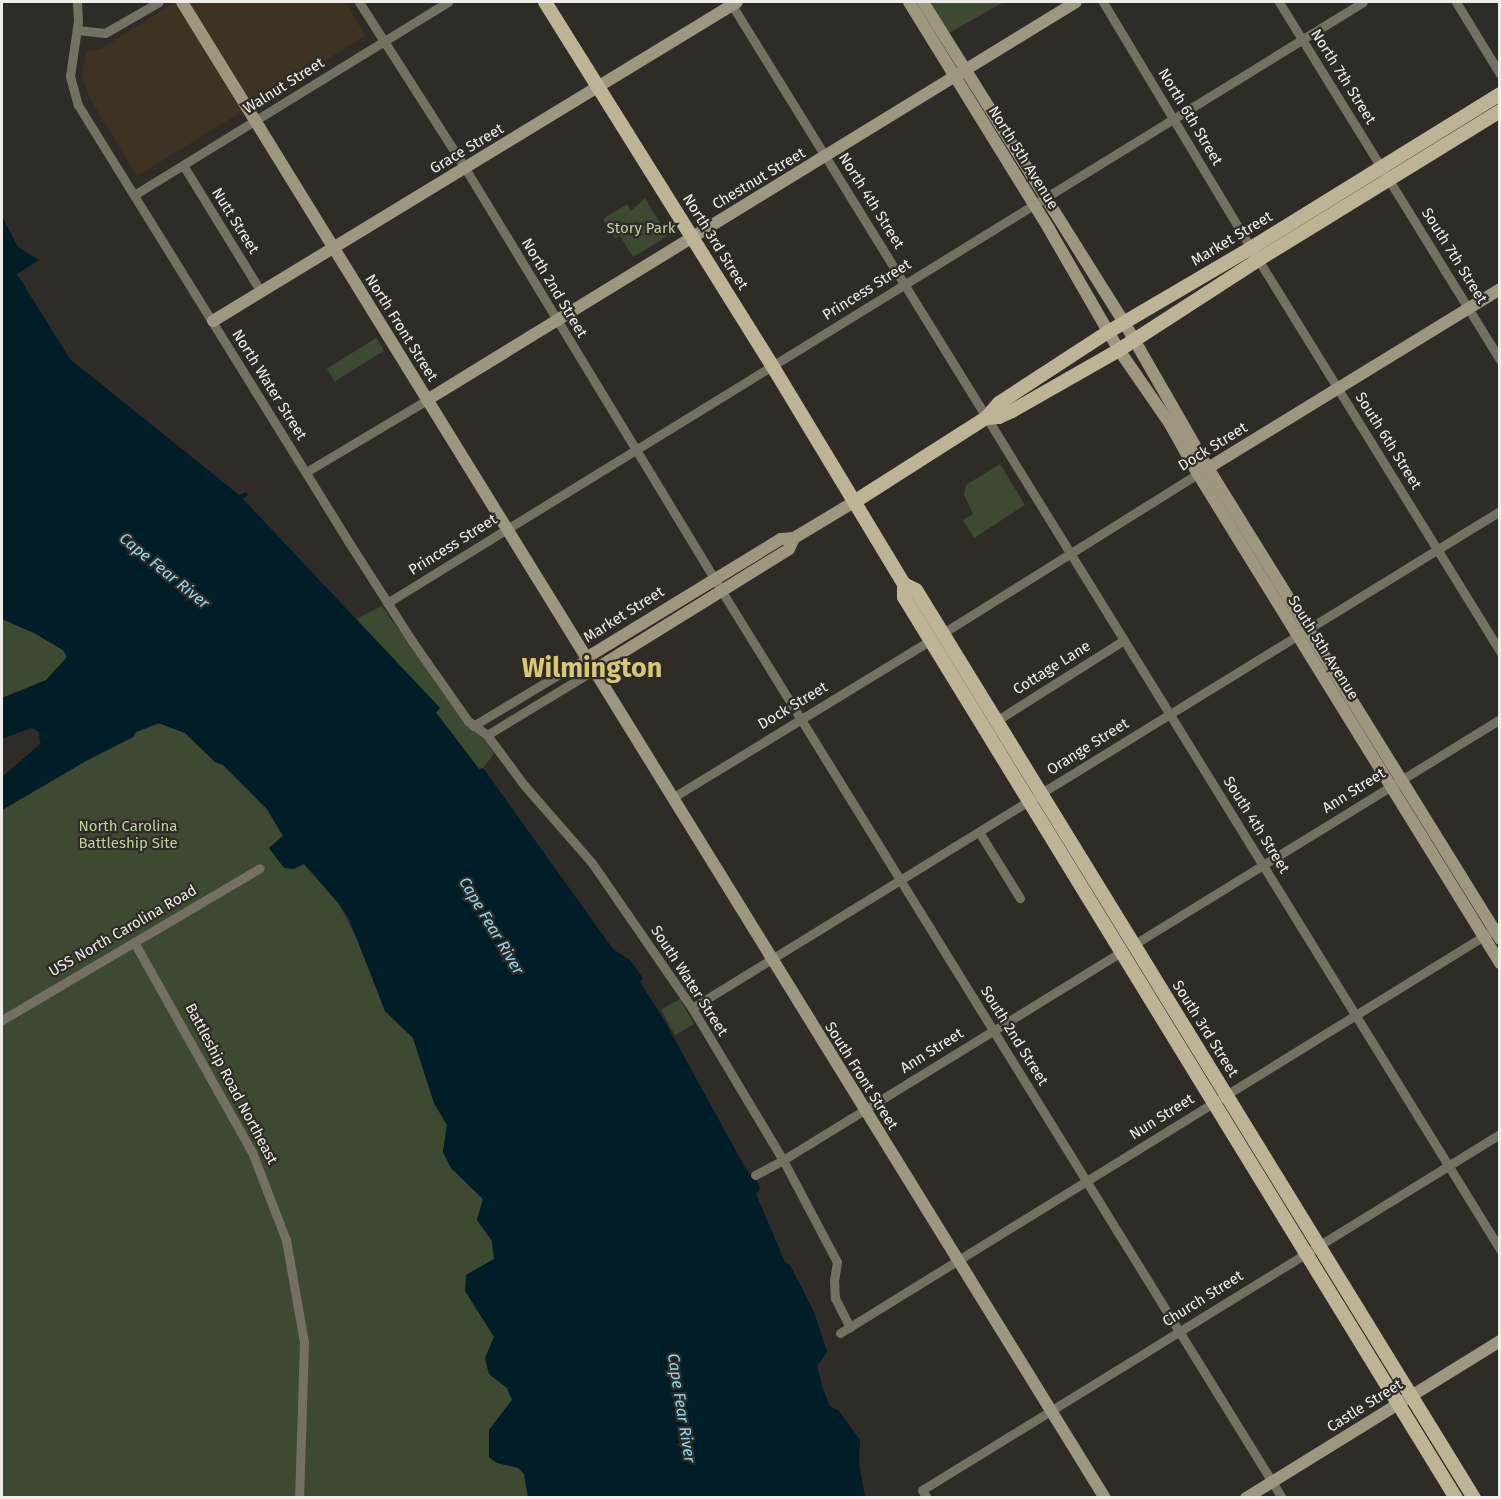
<!DOCTYPE html>
<style>
body{margin:0}
#map{position:relative;width:1501px;height:1499px;overflow:hidden;background:#2f2c27;font-family:"Fira Sans",sans-serif}
div>[style]{position:absolute}
.education>*{inset:0;background:#3e3223}
.green>*{inset:0;background:#3d4931;transform-origin:0 0}
.water>*{inset:0;background:#001d28}
.street>*{height:9px;margin:-4.5px;padding:0 4.5px;transform-origin:4.5px;border-radius:4.5px;background:#757162}
.secondary>*{height:12px;margin:-6px;padding:0 6px;transform-origin:6px;border-radius:6px;background:#9e977f}
.primary>*{height:14px;margin:-7px;padding:0 7px;transform-origin:7px;border-radius:7px;background:#bdb495}
span{translate:-50% -50%;white-space:nowrap;text-align:center;line-height:1.15;-webkit-text-stroke:4.5px #2f2c27;paint-order:stroke}
.street-label{font-size:15px;color:#eeede9}
.park-label{font-size:15px;color:#b8d49c}
.water-label{font-size:16px;color:#90d7f3;font-style:italic}
.town-label{font-size:27px;color:#d9c779;font-weight:700}
.frame{position:absolute;inset:0;border:3px solid #eeede9;pointer-events:none}
</style>
<div id="map">
<div class="education">
<div style="clip-path:polygon(175px 2px,346px 2px,365px 36px,137px 176px,89px 97px,82px 75px,86px 52px,101px 49px)"></div>
</div>
<div class="green">
<div style="clip-path:polygon(926px 2px,1004px 2px,947px 34px)"></div>
<div style="clip-path:polygon(645px 198px,668px 236px,633px 257px,620px 236px,615px 238px,603px 219px,627px 204px,631px 211px)"></div>
<div style="left:376px;top:338px;width:15px;height:58px;rotate:58deg"></div>
<div style="clip-path:polygon(1000px 464px,1025px 505px,974px 538px,963px 520px,973px 514px,964px 495px,966px 485px)"></div>
<div style="clip-path:polygon(382px 606px,466px 724px,485px 738px,494px 754px,483px 768px,480px 770px,436px 712px,440px 708px,356px 619px)"></div>
<div style="clip-path:polygon(2px 619px,34px 633px,63px 650px,67px 657px,47px 680px,2px 698px)"></div>
<div style="clip-path:polygon(162px 723px,185px 733px,215px 762px,223px 765px,267px 809px,283px 836px,269px 848px,275px 855px,304px 863px,339px 904px,360px 945px,385px 1011px,413px 1038px,434px 1103px,447px 1125px,443px 1152px,451px 1168px,483px 1199px,477px 1220px,492px 1241px,494px 1259px,466px 1275px,494px 1337px,485px 1358px,489px 1374px,507px 1388px,512px 1400px,489px 1430px,489px 1457px,497px 1463px,518px 1468px,524px 1474px,528px 1497px,2px 1498px,2px 810px,86px 761px,133px 737px,136px 732px)"></div>
<div style="left:680px;top:999px;width:29px;height:22px;rotate:61deg"></div>
</div>
<div class="water">
<div style="clip-path:polygon(2px 216px,18px 247px,39px 260px,17px 274px,70px 359px,239px 495px,246px 492px,248px 495px,243px 499px,440px 708px,436px 713px,479px 769px,483px 768px,613px 949px,630px 960px,643px 978px,640px 982px,664px 1020px,747px 1171px,757px 1181px,760px 1189px,756px 1194px,785px 1262px,790px 1265px,814px 1312px,827px 1352px,817px 1366px,823px 1389px,830px 1406px,839px 1411px,860px 1440px,859px 1463px,865px 1497px,528px 1497px,524px 1474px,519px 1468px,497px 1463px,489px 1457px,489px 1430px,512px 1400px,507px 1388px,489px 1374px,485px 1358px,494px 1337px,465px 1291px,466px 1275px,494px 1259px,492px 1241px,477px 1220px,483px 1199px,451px 1168px,443px 1152px,447px 1125px,434px 1103px,413px 1038px,385px 1011px,349px 919px,339px 904px,304px 864px,294px 869px,284px 868px,269px 848px,283px 836px,267px 809px,223px 765px,215px 762px,185px 733px,158px 723px,136px 732px,133px 737px,86px 761px,2px 810px,2px 777px,40px 744px,39px 732px,31px 728px,2px 739px,2px 698px,46px 680px,67px 657px,63px 650px,34px 633px,2px 619px)"></div>
</div>
<div class="street">
<div style="left:77px;top:2px;width:19px;rotate:87deg"></div>
<div style="left:78px;top:21px;width:56px;rotate:98.3deg"></div>
<div style="left:70px;top:76px;width:30px;rotate:75deg"></div>
<div style="left:78px;top:105px;width:513px;rotate:58.23deg"></div>
<div style="left:348px;top:541px;width:119px;rotate:57.4deg"></div>
<div style="left:412px;top:641px;width:98px;rotate:55deg"></div>
<div style="left:468px;top:721px;width:24px;rotate:36deg"></div>
<div style="left:487px;top:735px;width:62px;rotate:53.5deg"></div>
<div style="left:524px;top:785px;width:103px;rotate:48.9deg"></div>
<div style="left:592px;top:863px;width:176px;rotate:55.4deg"></div>
<div style="left:692px;top:1008px;width:177px;rotate:59.1deg"></div>
<div style="left:783px;top:1160px;width:115px;rotate:62.1deg"></div>
<div style="left:837px;top:1262px;width:18px;rotate:99deg"></div>
<div style="left:834px;top:1280px;width:18px;rotate:87deg"></div>
<div style="left:835px;top:1298px;width:33px;rotate:63deg"></div>
<div style="left:359px;top:2px;width:197px;rotate:57.4deg"></div>
<div style="left:465px;top:168px;width:503px;rotate:58.74deg"></div>
<div style="left:726px;top:598px;width:1058px;rotate:58.29deg"></div>
<div style="left:730px;top:2px;width:1466px;rotate:58.31deg"></div>
<div style="left:1103px;top:2px;width:287px;rotate:59deg"></div>
<div style="left:1251px;top:248px;width:474px;rotate:58.3deg"></div>
<div style="left:1279px;top:2px;width:421px;rotate:58.3deg"></div>
<div style="left:1456px;top:2px;width:84px;rotate:58.6deg"></div>
<div style="left:77px;top:30px;width:28px;rotate:6deg"></div>
<div style="left:105px;top:33px;width:62px;rotate:-29.9deg"></div>
<div style="left:183px;top:165px;width:149px;rotate:58.4deg"></div>
<div style="left:134px;top:195px;width:369px;rotate:-31.6deg"></div>
<div style="left:306px;top:472px;width:141px;rotate:-30.8deg"></div>
<div style="left:387px;top:603px;width:1146px;rotate:-31.62deg"></div>
<div style="left:943px;top:633px;width:304px;rotate:-32deg"></div>
<div style="left:996px;top:721px;width:151px;rotate:-32.3deg"></div>
<div style="left:473px;top:726px;width:132px;rotate:-31deg"></div>
<div style="left:487px;top:735px;width:125px;rotate:-31.3deg"></div>
<div style="left:672px;top:798px;width:303px;rotate:-31.4deg"></div>
<div style="left:979px;top:832px;width:78px;rotate:58.2deg"></div>
<div style="left:134px;top:942px;width:241px;rotate:60.7deg"></div>
<div style="left:252px;top:1152px;width:94px;rotate:68.9deg"></div>
<div style="left:286px;top:1240px;width:104px;rotate:80deg"></div>
<div style="left:304px;top:1342px;width:156px;rotate:91.8deg"></div>
<div style="left:1133px;top:945px;width:431px;rotate:-31.6deg"></div>
<div style="left:692px;top:1008px;width:949px;rotate:-31.6deg"></div>
<div style="left:2px;top:1020px;width:299px;rotate:-30.5deg"></div>
<div style="left:755px;top:1175px;width:32px;rotate:-28deg"></div>
<div style="left:783px;top:1160px;width:399px;rotate:-31.6deg"></div>
<div style="left:840px;top:1333px;width:775px;rotate:-31.66deg"></div>
<div style="left:927px;top:1498px;width:9px;rotate:-122deg"></div>
<div style="left:922px;top:1490px;width:679px;rotate:-31.63deg"></div>
</div>
<div class="secondary">
<div style="left:182px;top:2px;width:1758px;rotate:58.33deg"></div>
<div style="left:909px;top:2px;width:267px;rotate:58.3deg"></div>
<div style="left:1049px;top:229px;width:140px;rotate:60deg"></div>
<div style="left:1119px;top:350px;width:90px;rotate:55.4deg"></div>
<div style="left:1170px;top:424px;width:57px;rotate:60.8deg"></div>
<div style="left:1198px;top:474px;width:575px;rotate:58.3deg"></div>
<div style="left:923px;top:2px;width:378px;rotate:57.9deg"></div>
<div style="left:1124px;top:322px;width:168px;rotate:60.1deg"></div>
<div style="left:1208px;top:468px;width:554px;rotate:58.2deg"></div>
<div style="left:213px;top:321px;width:613px;rotate:-31.33deg"></div>
<div style="left:427px;top:400px;width:761px;rotate:-31.52deg"></div>
<div style="left:1208px;top:468px;width:342px;rotate:-31.5deg"></div>
<div style="left:586px;top:658px;width:228px;rotate:-31.4deg"></div>
<div style="left:781px;top:539px;width:13px;rotate:-4deg"></div>
<div style="left:794px;top:538px;width:70px;rotate:-31deg"></div>
<div style="left:594px;top:670px;width:229px;rotate:-31.8deg"></div>
<div style="left:789px;top:549px;width:12px;rotate:-66deg"></div>
<div style="left:1246px;top:1498px;width:299px;rotate:-31.7deg"></div>
</div>
<div class="primary">
<div style="left:545px;top:2px;width:430px;rotate:58deg"></div>
<div style="left:773px;top:367px;width:253px;rotate:58.9deg"></div>
<div style="left:904px;top:584px;width:13px;rotate:90deg"></div>
<div style="left:904px;top:597px;width:1057px;rotate:58.51deg"></div>
<div style="left:986px;top:418px;width:13px;rotate:-4deg"></div>
<div style="left:999px;top:417px;width:14px;rotate:-25deg"></div>
<div style="left:1012px;top:411px;width:123px;rotate:-29.7deg"></div>
<div style="left:1119px;top:350px;width:166px;rotate:-32.9deg"></div>
<div style="left:1258px;top:260px;width:284px;rotate:-31.6deg"></div>
<div style="left:854px;top:502px;width:156px;rotate:-32.5deg"></div>
<div style="left:986px;top:418px;width:20px;rotate:-49deg"></div>
<div style="left:999px;top:403px;width:130px;rotate:-33.1deg"></div>
<div style="left:1108px;top:332px;width:166px;rotate:-30.4deg"></div>
<div style="left:1251px;top:248px;width:293px;rotate:-31.7deg"></div>
<div style="left:904px;top:584px;width:13px;rotate:27deg"></div>
<div style="left:916px;top:590px;width:1066px;rotate:58.43deg"></div>
</div>
<div class="street-label">
<span style="left:1343px;top:77px;rotate:58deg">North 7th Street</span>
<span style="left:284px;top:86px;rotate:-32deg">Walnut Street</span>
<span style="left:1190px;top:117px;rotate:59deg">North 6th Street</span>
<span style="left:467px;top:149px;rotate:-31deg">Grace Street</span>
<span style="left:1023px;top:158px;rotate:58deg">North 5th Avenue</span>
<span style="left:759px;top:179px;rotate:-31deg">Chestnut Street</span>
<span style="left:871px;top:201px;rotate:58deg">North 4th Street</span>
<span style="left:235px;top:221px;rotate:58deg">Nutt Street</span>
<span style="left:1232px;top:239px;rotate:-31deg">Market Street</span>
<span style="left:715px;top:242px;rotate:58deg">North 3rd Street</span>
<span style="left:1454px;top:256px;rotate:58deg">South 7th Street</span>
<span style="left:554px;top:288px;rotate:59deg">North 2nd Street</span>
<span style="left:867px;top:290px;rotate:-32deg">Princess Street</span>
<span style="left:401px;top:328px;rotate:58deg">North Front Street</span>
<span style="left:269px;top:385px;rotate:58deg">North Water Street</span>
<span style="left:1388px;top:441px;rotate:58deg">South 6th Street</span>
<span style="left:1213px;top:447px;rotate:-32deg">Dock Street</span>
<span style="left:453px;top:545px;rotate:-32deg">Princess Street</span>
<span style="left:624px;top:615px;rotate:-32deg">Market Street</span>
<span style="left:1323px;top:648px;rotate:58deg">South 5th Avenue</span>
<span style="left:1052px;top:668px;rotate:-32deg">Cottage Lane</span>
<span style="left:793px;top:706px;rotate:-31deg">Dock Street</span>
<span style="left:1088px;top:747px;rotate:-32deg">Orange Street</span>
<span style="left:1354px;top:791px;rotate:-32deg">Ann Street</span>
<span style="left:1256px;top:825px;rotate:58deg">South 4th Street</span>
<span style="left:123px;top:931px;rotate:-30deg">USS North Carolina Road</span>
<span style="left:689px;top:981px;rotate:57deg">South Water Street</span>
<span style="left:1205px;top:1029px;rotate:58deg">South 3rd Street</span>
<span style="left:1014px;top:1036px;rotate:58deg">South 2nd Street</span>
<span style="left:932px;top:1051px;rotate:-32deg">Ann Street</span>
<span style="left:861px;top:1076px;rotate:58deg">South Front Street</span>
<span style="left:231px;top:1084px;rotate:62deg">Battleship Road Northeast</span>
<span style="left:1162px;top:1117px;rotate:-32deg">Nun Street</span>
<span style="left:1203px;top:1299px;rotate:-32deg">Church Street</span>
<span style="left:1365px;top:1406px;rotate:-32deg">Castle Street</span>
</div>
<div class="park-label">
<span style="left:641px;top:229px">Story Park</span>
<span style="left:128px;top:835px">North Carolina<br>Battleship Site</span>
</div>
<div class="water-label">
<span style="left:164px;top:571px;rotate:39deg">Cape Fear River</span>
<span style="left:491px;top:926px;rotate:59deg">Cape Fear River</span>
<span style="left:681px;top:1408px;rotate:81deg">Cape Fear River</span>
</div>
<div class="town-label">
<span style="left:592px;top:669px">Wilmington</span>
</div>
<div class="frame"></div>
</div>
